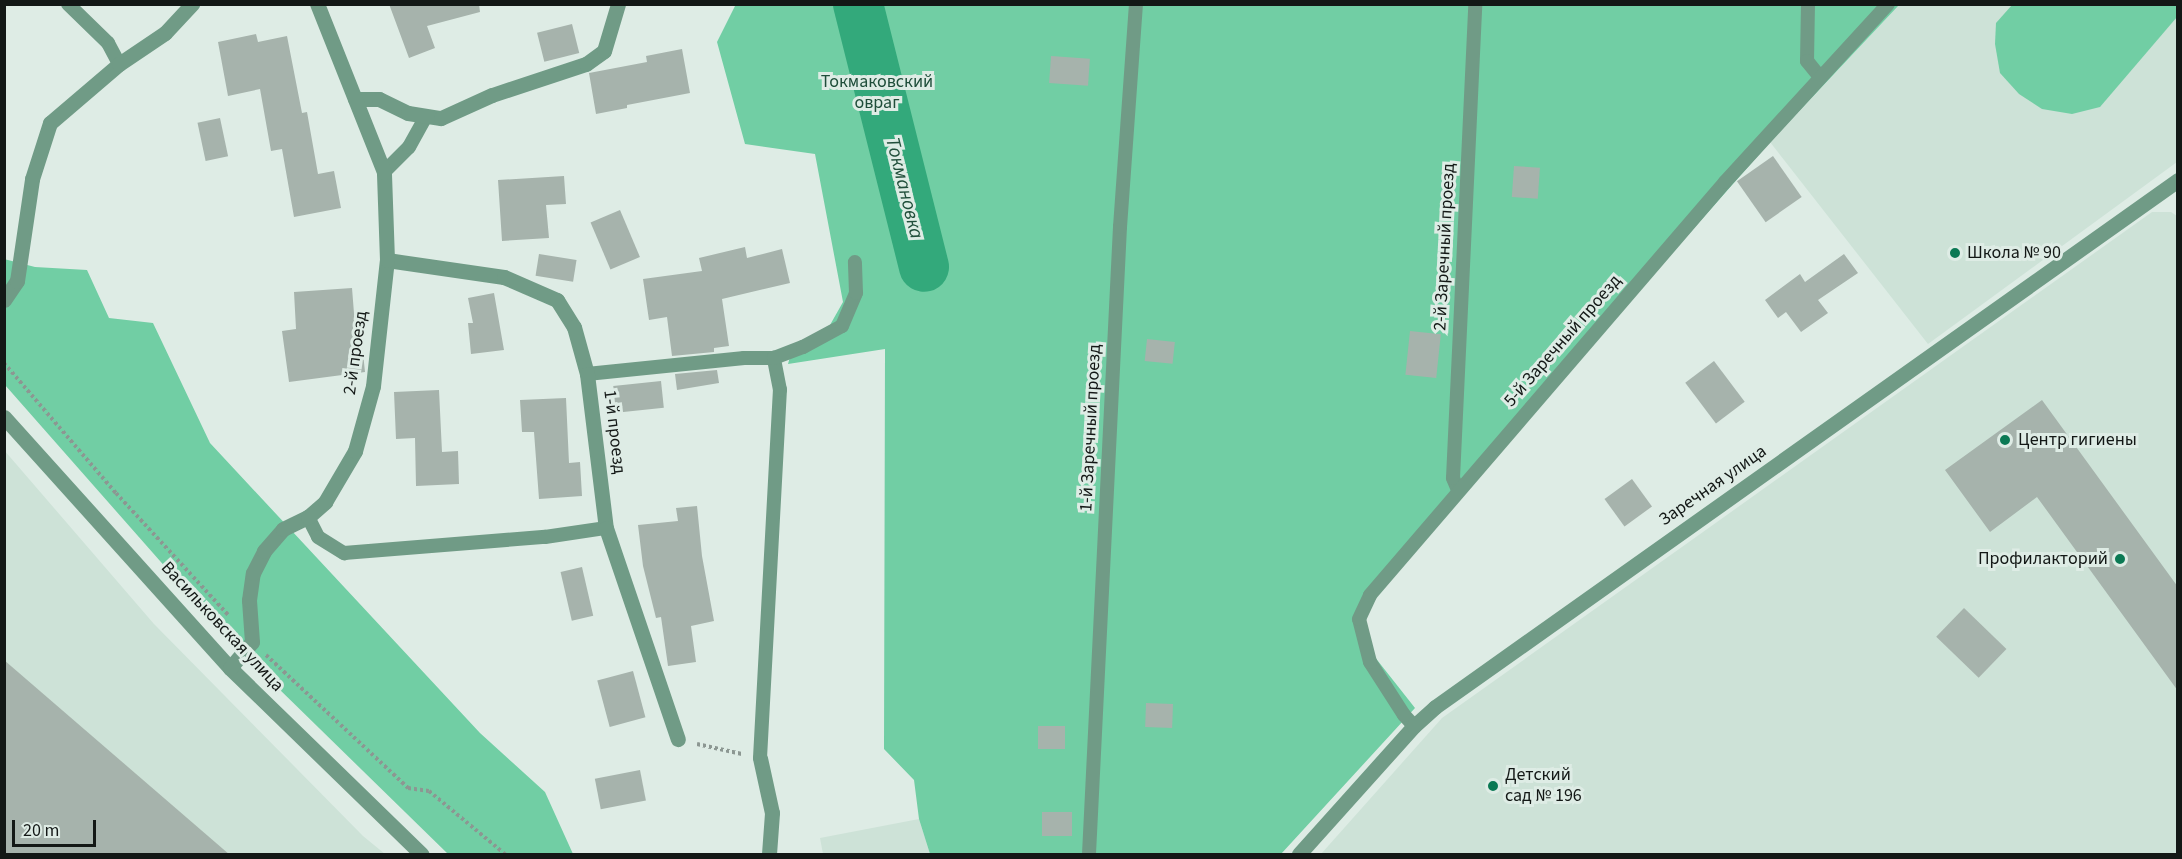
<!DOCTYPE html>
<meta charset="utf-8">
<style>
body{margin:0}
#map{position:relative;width:2182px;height:859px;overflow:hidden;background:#deece5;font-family:"Source Sans 3",sans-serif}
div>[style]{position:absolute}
.built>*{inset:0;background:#cde2d7}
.green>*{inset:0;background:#71cea4}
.river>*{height:50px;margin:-25px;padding:0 25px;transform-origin:25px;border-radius:25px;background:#33a97b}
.building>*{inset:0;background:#a6b3ac;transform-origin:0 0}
.path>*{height:4px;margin-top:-2px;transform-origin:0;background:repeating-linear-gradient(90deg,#8c9792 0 3px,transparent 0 6px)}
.lane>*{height:14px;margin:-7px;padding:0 7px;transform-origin:7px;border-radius:7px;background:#709b86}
.street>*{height:15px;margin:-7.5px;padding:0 7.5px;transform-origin:7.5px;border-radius:7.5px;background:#709b86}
.dots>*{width:16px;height:16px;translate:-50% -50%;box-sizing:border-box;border:3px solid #deece5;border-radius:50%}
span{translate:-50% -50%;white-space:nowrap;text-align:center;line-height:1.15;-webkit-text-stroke:6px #deece5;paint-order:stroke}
.park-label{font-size:18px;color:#1f4e3a}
.street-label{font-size:18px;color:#131816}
.poi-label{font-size:18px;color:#131816}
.left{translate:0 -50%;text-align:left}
.right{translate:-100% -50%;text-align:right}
.water-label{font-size:20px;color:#214f3b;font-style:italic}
.frame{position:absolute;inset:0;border:6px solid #131816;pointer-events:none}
.scale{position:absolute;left:12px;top:820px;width:84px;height:27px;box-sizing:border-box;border:3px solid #131816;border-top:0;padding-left:8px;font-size:18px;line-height:21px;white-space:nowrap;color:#131816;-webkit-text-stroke:4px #deece5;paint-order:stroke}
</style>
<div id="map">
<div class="built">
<div style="clip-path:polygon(1899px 5px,2177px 5px,2177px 162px,1928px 344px,1770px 142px)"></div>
<div style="clip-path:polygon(2152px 212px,2171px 212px,2177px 216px,2177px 854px,1321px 854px,1442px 718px)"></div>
<div style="clip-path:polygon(4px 450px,154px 624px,363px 836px,385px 854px,5px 854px)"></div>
<div style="clip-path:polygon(919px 819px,930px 854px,823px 854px,820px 838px)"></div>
</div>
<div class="green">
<div style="clip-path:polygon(736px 4px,1899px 5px,1770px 142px,1461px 492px,1374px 600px,1365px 620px,1374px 656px,1415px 708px,1281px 854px,930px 854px,919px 819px,914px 780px,884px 749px,885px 349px,788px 364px,793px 346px,830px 325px,843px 302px,815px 154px,745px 144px,717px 42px)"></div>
<div style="clip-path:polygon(2012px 5px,2177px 5px,2177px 17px,2100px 107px,2072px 114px,2042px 109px,2019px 94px,2000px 73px,1995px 44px,1996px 23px)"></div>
<div style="clip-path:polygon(4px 259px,35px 267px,87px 270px,109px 318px,153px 323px,210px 443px,480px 733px,545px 792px,573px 854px,448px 854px,234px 645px,5px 385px)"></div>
</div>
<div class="river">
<div style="left:858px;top:4px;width:271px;rotate:75.9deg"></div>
</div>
<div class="building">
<div style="clip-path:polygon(389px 4px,479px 4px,480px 12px,427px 26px,435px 48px,409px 58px)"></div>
<div style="left:572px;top:24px;width:30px;height:36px;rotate:76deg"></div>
<div style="clip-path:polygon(256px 34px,258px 42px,287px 36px,302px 113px,307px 112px,318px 174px,334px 171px,341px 208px,294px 217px,282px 149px,271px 151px,260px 89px,228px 96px,218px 42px)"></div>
<div style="clip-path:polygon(682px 49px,690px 93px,627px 105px,627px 108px,596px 114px,589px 73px,647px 62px,646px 56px)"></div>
<div style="left:1051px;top:56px;width:39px;height:27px;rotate:4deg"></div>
<div style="left:220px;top:118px;width:39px;height:23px;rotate:78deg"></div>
<div style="left:1773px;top:156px;width:50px;height:44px;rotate:55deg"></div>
<div style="left:1514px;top:166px;width:26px;height:31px;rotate:4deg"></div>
<div style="clip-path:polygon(564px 176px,566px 204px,546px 205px,549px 238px,502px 241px,498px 180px)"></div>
<div style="left:620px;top:210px;width:51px;height:32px;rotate:67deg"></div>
<div style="clip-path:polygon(745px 247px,747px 258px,782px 249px,790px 283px,722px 299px,729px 346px,714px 348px,714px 352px,672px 356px,667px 317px,649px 320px,643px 279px,702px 271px,699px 258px)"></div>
<div style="left:539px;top:254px;width:38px;height:22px;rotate:9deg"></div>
<div style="clip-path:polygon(1844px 254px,1858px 273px,1818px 300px,1828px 313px,1801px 332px,1786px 312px,1778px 318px,1765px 300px,1800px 274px,1805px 282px)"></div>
<div style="clip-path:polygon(352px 288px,355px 326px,360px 325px,365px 372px,289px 382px,282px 331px,296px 329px,294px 292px)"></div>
<div style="clip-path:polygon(494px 293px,504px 350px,471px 354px,468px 323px,473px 323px,468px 298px)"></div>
<div style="left:1410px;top:331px;width:31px;height:44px;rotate:6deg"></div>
<div style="left:1147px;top:339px;width:28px;height:22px;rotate:6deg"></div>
<div style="left:1714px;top:361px;width:51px;height:36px;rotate:53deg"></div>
<div style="clip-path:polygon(717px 370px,719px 383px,677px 390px,675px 374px)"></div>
<div style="left:661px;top:381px;width:27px;height:48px;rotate:84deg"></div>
<div style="clip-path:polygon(439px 390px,442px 452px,458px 451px,459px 484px,416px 486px,415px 438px,396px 439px,394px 392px)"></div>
<div style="clip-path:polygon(566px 398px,569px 463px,580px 462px,582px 496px,539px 499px,534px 432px,522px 432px,520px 400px)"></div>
<div style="clip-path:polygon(2042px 400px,2178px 587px,2178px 691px,2037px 497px,1990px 532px,1945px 470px)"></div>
<div style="left:1632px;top:479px;width:34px;height:34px;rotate:54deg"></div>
<div style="clip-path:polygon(697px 506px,702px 556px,714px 621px,691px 626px,696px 662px,668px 666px,661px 617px,656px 618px,643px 566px,638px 525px,678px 521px,676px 508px)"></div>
<div style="left:582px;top:567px;width:50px;height:22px;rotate:77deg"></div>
<div style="left:1964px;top:608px;width:59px;height:40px;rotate:44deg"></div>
<div style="clip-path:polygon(4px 660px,230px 855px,4px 855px)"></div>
<div style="left:633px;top:671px;width:48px;height:37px;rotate:75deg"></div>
<div style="left:1146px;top:703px;width:27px;height:24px;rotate:2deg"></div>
<div style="left:1038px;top:726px;width:27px;height:23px"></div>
<div style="left:640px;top:770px;width:31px;height:46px;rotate:79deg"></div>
<div style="left:1042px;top:812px;width:30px;height:24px"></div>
</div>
<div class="path">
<div style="left:4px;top:363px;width:172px;rotate:49.3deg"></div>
<div style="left:116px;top:493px;width:166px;rotate:47.4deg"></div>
<div style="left:266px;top:655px;width:195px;rotate:43.1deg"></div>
<div style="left:408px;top:788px;width:21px;rotate:8deg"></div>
<div style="left:429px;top:791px;width:99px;rotate:39.7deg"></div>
<div style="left:697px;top:744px;width:46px;rotate:12.5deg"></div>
</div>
<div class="lane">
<div style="left:68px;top:4px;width:56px;rotate:44.3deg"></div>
<div style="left:108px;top:43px;width:24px;rotate:62deg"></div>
<div style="left:1808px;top:4px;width:57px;rotate:91deg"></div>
<div style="left:1807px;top:61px;width:21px;rotate:51deg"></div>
<div style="left:384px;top:172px;width:35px;rotate:-45deg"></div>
<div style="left:409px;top:147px;width:35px;rotate:-61deg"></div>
<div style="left:587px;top:374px;width:158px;rotate:-5.8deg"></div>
<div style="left:744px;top:358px;width:30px"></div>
<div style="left:1458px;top:490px;width:13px;rotate:-113deg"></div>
<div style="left:1453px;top:478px;width:475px;rotate:-87.3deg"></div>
<div style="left:308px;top:517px;width:22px;rotate:63deg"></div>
<div style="left:318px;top:537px;width:31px;rotate:32deg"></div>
<div style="left:344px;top:553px;width:202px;rotate:-4.6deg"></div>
<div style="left:545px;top:537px;width:62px;rotate:-8.4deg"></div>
<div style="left:1414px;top:726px;width:15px;rotate:-132deg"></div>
<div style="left:1404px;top:715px;width:63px;rotate:-122.7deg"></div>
<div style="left:1370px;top:662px;width:44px;rotate:-104.3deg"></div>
<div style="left:1359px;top:619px;width:26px;rotate:-65deg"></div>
<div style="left:1370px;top:595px;width:545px;rotate:-49.32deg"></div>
<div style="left:1725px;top:182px;width:241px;rotate:-47.5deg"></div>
<div style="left:760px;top:758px;width:369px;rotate:-86.9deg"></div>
<div style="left:780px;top:390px;width:33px;rotate:-101deg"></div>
<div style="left:774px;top:358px;width:31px;rotate:-21deg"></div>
<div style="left:803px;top:347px;width:44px;rotate:-28.3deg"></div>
<div style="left:842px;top:326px;width:36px;rotate:-67deg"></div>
<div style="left:856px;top:293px;width:31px;rotate:-92deg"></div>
<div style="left:1089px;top:854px;width:628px;rotate:-87.17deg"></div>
<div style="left:1120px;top:227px;width:224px;rotate:-85.9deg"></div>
</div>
<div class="street">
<div style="left:355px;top:99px;width:24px"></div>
<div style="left:379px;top:99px;width:32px;rotate:26deg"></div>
<div style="left:408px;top:113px;width:33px;rotate:9deg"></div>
<div style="left:441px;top:118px;width:56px;rotate:-24.3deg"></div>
<div style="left:492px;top:95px;width:99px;rotate:-18.3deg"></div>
<div style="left:586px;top:64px;width:22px;rotate:-36deg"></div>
<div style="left:604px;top:51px;width:49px;rotate:-73.4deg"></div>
<div style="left:387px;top:260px;width:118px;rotate:8.3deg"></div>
<div style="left:504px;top:277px;width:58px;rotate:23.5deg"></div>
<div style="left:557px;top:300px;width:32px;rotate:58deg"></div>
<div style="left:574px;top:327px;width:49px;rotate:74.5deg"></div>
<div style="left:587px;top:374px;width:155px;rotate:83deg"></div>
<div style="left:606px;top:528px;width:223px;rotate:71.2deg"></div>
<div style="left:4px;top:300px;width:23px;rotate:-56deg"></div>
<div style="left:17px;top:281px;width:103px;rotate:-81.6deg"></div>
<div style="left:32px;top:179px;width:59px;rotate:-72.2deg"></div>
<div style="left:50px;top:123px;width:91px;rotate:-40.5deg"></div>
<div style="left:119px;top:64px;width:55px;rotate:-34deg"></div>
<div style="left:165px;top:33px;width:40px;rotate:-47deg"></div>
<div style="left:4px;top:417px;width:338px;rotate:48deg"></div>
<div style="left:230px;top:668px;width:267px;rotate:44.2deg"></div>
<div style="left:230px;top:668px;width:34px;rotate:-50deg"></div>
<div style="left:252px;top:642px;width:42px;rotate:-94.1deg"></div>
<div style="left:249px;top:600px;width:27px;rotate:-82deg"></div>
<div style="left:253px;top:573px;width:25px;rotate:-63deg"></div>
<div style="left:264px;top:551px;width:29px;rotate:-49deg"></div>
<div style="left:283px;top:529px;width:28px;rotate:-26deg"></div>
<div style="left:308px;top:517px;width:23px;rotate:-41deg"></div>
<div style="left:325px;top:502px;width:59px;rotate:-59.5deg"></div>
<div style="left:355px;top:451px;width:67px;rotate:-74.5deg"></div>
<div style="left:373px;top:386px;width:127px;rotate:-83.7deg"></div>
<div style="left:387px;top:260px;width:88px;rotate:-92deg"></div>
<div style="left:384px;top:172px;width:181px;rotate:-111.7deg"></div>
<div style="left:760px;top:758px;width:56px;rotate:77.7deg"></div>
<div style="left:772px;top:813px;width:41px;rotate:94.2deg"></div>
<div style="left:1299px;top:854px;width:172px;rotate:-48.1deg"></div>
<div style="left:1414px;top:726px;width:28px;rotate:-42deg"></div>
<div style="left:1435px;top:707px;width:911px;rotate:-35.35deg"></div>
</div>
<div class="dots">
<div style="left:1955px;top:253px;background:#0b7954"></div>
<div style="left:2005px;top:440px;background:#0b7954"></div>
<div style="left:2120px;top:559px;background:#0b7954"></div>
<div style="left:1493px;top:786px;background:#0b7954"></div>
</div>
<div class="park-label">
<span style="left:877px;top:93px">Токмаковский<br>овраг</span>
</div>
<div class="street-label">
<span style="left:1445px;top:247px;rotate:-87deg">2-й Заречный проезд</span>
<span style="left:1563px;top:341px;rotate:-49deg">5-й Заречный проезд</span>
<span style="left:356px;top:353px;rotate:-82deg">2-й проезд</span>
<span style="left:1091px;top:428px;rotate:-87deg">1-й Заречный проезд</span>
<span style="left:614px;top:432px;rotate:83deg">1-й проезд</span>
<span style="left:1713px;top:486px;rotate:-35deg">Заречная улица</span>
<span style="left:222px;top:627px;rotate:47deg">Васильковская улица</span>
</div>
<div class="poi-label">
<span class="left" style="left:1967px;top:253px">Школа № 90</span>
<span class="left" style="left:2018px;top:440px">Центр гигиены</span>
<span class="right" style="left:2108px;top:559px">Профилакторий</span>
<span class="left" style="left:1505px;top:786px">Детский<br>сад № 196</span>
</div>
<div class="water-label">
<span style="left:904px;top:188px;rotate:76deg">Токмановка</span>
</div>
<div class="frame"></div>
<div class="scale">20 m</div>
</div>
